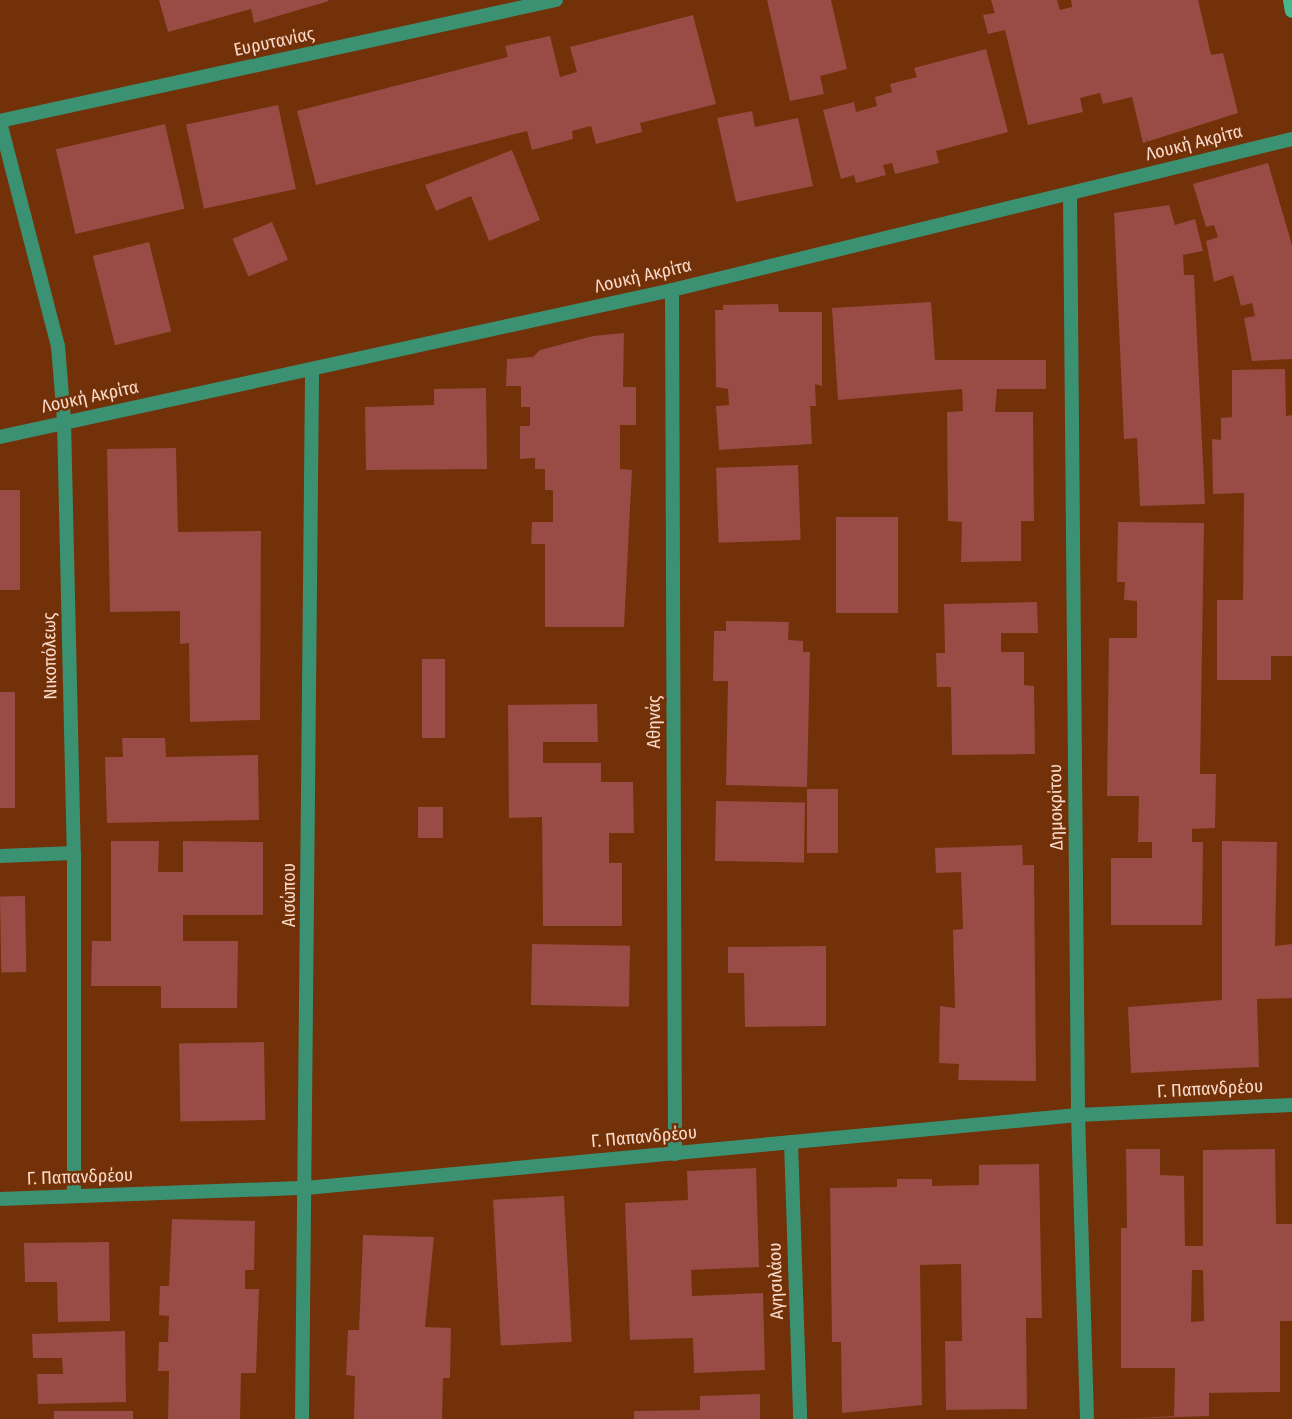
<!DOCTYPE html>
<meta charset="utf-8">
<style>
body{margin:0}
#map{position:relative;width:1292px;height:1419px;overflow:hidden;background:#723108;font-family:"Fira Sans Condensed",sans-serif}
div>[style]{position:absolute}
.building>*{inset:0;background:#994b45;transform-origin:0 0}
.minor>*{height:14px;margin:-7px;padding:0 7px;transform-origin:7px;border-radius:7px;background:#3b9273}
.secondary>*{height:14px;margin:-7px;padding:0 7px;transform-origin:7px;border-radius:7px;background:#47b78f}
span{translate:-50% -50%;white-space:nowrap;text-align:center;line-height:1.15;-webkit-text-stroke:5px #723108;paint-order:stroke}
.street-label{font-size:18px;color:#fadaca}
</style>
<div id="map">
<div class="building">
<div style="clip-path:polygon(159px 0,328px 0,329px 1px,254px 23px,251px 9px,168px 32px)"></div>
<div style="clip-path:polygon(767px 0,831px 0,847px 69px,820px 76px,824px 94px,790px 101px)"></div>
<div style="clip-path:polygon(991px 0,1057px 0,1060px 10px,1072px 7px,1071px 0,1198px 0,1211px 55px,1223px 53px,1238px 113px,1143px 143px,1132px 97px,1103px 104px,1100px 93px,1080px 98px,1083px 112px,1028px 125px,1005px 30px,988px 34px,983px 15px,995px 13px)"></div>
<div style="clip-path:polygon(693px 15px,716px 104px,640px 123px,642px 132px,596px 144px,591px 126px,572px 131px,573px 139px,532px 150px,527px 131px,316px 185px,297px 111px,508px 57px,505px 46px,550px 36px,560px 77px,577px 72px,570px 47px)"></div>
<div style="clip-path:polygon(986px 49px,1008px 132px,936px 151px,939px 163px,895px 174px,892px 163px,883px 165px,886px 175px,856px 183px,854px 175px,841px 179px,823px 110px,854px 102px,856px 112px,877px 106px,875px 97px,892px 92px,890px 84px,917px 77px,914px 68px)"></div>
<div style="left:278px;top:105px;width:86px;height:94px;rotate:78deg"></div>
<div style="clip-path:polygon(752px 111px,755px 127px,798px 118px,813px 186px,736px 202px,717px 118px)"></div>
<div style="left:165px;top:124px;width:87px;height:112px;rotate:77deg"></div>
<div style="clip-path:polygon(512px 150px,540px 220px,489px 241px,471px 196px,436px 211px,425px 185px)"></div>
<div style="clip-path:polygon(1268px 163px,1292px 245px,1292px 359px,1252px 361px,1244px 318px,1255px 316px,1252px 303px,1241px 306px,1233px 275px,1214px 282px,1206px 241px,1218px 237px,1214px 225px,1206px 227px,1193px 184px)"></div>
<div style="clip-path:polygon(1169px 205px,1175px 225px,1195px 219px,1203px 251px,1183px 255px,1184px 275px,1194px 275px,1205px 504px,1140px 506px,1137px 438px,1124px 439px,1114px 213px)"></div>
<div style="left:272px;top:222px;width:41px;height:43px;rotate:67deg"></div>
<div style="left:149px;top:242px;width:92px;height:58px;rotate:76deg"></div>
<div style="clip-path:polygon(931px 302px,935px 360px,1046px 360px,1046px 389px,997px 389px,995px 412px,1033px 412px,1034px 521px,1021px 521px,1021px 561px,961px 562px,962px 522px,948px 521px,947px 412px,963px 411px,962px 389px,838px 400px,832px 308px)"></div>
<div style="clip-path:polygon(778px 304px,779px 312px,822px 312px,822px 386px,815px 384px,816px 406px,810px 406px,812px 444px,719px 450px,716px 406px,729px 405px,728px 389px,716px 387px,715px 310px,723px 310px,723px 305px)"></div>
<div style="clip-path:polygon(624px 333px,623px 387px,636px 387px,636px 425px,620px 425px,620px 469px,632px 470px,624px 627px,545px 627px,545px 544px,531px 544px,532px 522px,553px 522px,553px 490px,545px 490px,545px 469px,535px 469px,535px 458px,520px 459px,520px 426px,530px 426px,530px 407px,521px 407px,521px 386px,506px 386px,507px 359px,533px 357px,540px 350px,593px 336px)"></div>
<div style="clip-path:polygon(1285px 369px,1286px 416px,1292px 415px,1292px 656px,1271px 656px,1271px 680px,1217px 680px,1217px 600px,1243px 600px,1244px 493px,1213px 494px,1212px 439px,1221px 440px,1221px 418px,1232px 417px,1232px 370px)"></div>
<div style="clip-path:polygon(486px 388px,487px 469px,366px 470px,365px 407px,434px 405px,434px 389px)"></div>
<div style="clip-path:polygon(176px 448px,178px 532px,261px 531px,260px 720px,190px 722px,189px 643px,180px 644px,180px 611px,110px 612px,107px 449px)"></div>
<div style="left:798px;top:465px;width:75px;height:82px;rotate:88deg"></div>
<div style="left:0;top:490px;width:20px;height:100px"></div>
<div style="left:836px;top:517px;width:62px;height:96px"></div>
<div style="clip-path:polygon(1118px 522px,1204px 523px,1200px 774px,1216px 774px,1215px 828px,1192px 829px,1192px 842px,1203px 842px,1202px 925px,1111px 925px,1111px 858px,1152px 858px,1152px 842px,1138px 842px,1139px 796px,1107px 796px,1109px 638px,1137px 638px,1137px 601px,1124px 600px,1125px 582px,1117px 582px)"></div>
<div style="clip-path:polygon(1037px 602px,1038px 633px,1001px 633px,1001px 652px,1024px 652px,1024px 685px,1034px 686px,1035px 754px,952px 755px,951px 687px,937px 687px,936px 653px,945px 653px,944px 604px)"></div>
<div style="clip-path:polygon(726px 621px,789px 622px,788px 640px,803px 641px,803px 652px,810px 652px,807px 787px,726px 785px,728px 681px,713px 681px,714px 631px,726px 631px)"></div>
<div style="left:422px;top:659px;width:23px;height:79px"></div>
<div style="left:0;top:692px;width:15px;height:116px"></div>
<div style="clip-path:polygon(597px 704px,598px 742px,543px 742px,543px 763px,601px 763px,601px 782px,633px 782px,634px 833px,609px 833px,609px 863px,622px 863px,622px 926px,543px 926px,542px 817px,509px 818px,508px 705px)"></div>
<div style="clip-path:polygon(122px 738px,165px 738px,166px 757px,258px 755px,259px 820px,107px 823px,105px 757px,123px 757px)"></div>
<div style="left:807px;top:789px;width:31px;height:64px"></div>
<div style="left:716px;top:801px;width:89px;height:60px;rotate:1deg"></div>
<div style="left:418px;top:807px;width:25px;height:31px"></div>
<div style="clip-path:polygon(111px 841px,159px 841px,158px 872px,183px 872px,183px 841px,263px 842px,263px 915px,183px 915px,183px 941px,238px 941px,237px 1008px,161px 1008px,161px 986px,91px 986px,92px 941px,111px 941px)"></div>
<div style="clip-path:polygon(1222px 841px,1277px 842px,1275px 946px,1292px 944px,1292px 998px,1257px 999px,1259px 1067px,1131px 1073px,1128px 1007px,1222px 1000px)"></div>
<div style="clip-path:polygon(1022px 845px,1023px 865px,1034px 865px,1036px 1081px,958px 1080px,959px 1064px,939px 1063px,940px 1006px,955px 1008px,953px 930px,963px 929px,961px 872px,936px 873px,935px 848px)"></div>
<div style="left:25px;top:896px;width:76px;height:25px;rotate:89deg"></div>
<div style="left:532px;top:944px;width:98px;height:61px;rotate:1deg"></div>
<div style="clip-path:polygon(826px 946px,826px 1026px,745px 1027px,744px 973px,728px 973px,728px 947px)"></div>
<div style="left:264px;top:1042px;width:78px;height:85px;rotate:89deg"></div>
<div style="clip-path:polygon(evenodd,1126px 1149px,1160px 1149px,1160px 1175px,1184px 1176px,1185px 1246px,1203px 1246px,1203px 1150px,1275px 1149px,1276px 1224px,1292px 1224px,1292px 1321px,1280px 1321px,1280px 1392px,1209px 1393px,1209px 1416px,1123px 1419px,1174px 1416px,1175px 1368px,1121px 1368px,1121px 1228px,1127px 1228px,1126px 1149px,1192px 1270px,1203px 1270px,1204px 1321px,1191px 1322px,1192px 1270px)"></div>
<div style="clip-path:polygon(1039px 1164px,1042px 1318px,1026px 1318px,1027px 1409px,946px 1410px,945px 1341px,962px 1341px,961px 1264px,920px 1265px,922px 1405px,842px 1413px,841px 1342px,832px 1342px,830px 1188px,897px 1187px,897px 1179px,932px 1179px,932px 1186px,979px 1185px,979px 1165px)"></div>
<div style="clip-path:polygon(756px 1168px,759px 1267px,691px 1270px,692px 1296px,763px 1293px,765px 1370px,694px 1373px,693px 1338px,630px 1340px,625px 1203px,688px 1200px,687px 1171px)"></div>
<div style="left:564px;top:1196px;width:146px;height:71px;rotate:87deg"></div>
<div style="clip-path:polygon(172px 1219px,255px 1221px,254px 1270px,245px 1270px,245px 1289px,259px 1289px,256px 1373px,241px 1373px,240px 1419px,168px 1419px,169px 1371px,158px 1371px,159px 1342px,168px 1342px,169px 1316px,159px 1315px,160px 1286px,169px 1286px)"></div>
<div style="clip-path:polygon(363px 1235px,434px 1237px,425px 1327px,451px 1328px,450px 1378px,443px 1378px,442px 1419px,354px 1419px,355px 1376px,346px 1375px,348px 1330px,359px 1330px)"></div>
<div style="clip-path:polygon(109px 1242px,110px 1321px,58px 1322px,57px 1282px,25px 1282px,24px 1243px)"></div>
<div style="clip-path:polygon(125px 1331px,126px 1402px,38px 1404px,37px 1374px,63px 1374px,62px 1358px,33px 1358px,32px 1334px)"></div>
<div style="clip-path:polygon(760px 1394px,760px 1419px,634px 1419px,634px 1411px,700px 1410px,700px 1396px)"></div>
<div style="left:133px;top:1411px;width:8px;height:79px;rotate:90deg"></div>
</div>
<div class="minor">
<div style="left:0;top:121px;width:569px;rotate:-12.28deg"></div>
<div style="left:0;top:122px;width:231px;rotate:75.5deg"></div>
<div style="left:58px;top:346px;width:75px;rotate:85.4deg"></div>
<div style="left:64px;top:421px;width:432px;rotate:88.7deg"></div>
<div style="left:74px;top:853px;width:343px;rotate:90deg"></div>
<div style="left:1070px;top:194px;width:921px;rotate:89.5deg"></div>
<div style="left:1078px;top:1115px;width:304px;rotate:88.3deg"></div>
<div style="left:672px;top:290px;width:864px;rotate:89.8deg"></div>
<div style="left:0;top:437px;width:688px;rotate:-12.34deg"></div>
<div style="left:672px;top:290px;width:638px;rotate:-13.69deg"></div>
<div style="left:0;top:856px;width:74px;rotate:-2.3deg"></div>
<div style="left:791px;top:1142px;width:277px;rotate:88.1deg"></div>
<div style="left:0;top:1199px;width:306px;rotate:-2.1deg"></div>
<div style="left:306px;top:1188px;width:775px;rotate:-5.4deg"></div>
<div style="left:1078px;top:1115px;width:214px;rotate:-2.7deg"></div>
<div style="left:302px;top:1419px;width:1047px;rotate:-89.45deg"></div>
</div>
<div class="secondary">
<div style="left:1290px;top:0;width:11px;rotate:80deg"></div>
</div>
<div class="street-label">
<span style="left:274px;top:42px;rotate:-12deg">Ευρυτανίας</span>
<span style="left:1194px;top:143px;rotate:-14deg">Λουκή Ακρίτα</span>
<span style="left:643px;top:276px;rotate:-13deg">Λουκή Ακρίτα</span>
<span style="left:90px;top:397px;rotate:-12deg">Λουκή Ακρίτα</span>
<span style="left:50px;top:656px;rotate:-91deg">Νικοπόλεως</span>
<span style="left:654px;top:722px;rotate:-90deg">Αθηνάς</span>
<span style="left:1056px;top:807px;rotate:-91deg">Δημοκρίτου</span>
<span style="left:289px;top:895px;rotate:-90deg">Αισώπου</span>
<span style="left:1210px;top:1089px;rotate:-3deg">Γ. Παπανδρέου</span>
<span style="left:644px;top:1137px;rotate:-5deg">Γ. Παπανδρέου</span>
<span style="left:80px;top:1177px;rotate:-2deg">Γ. Παπανδρέου</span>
<span style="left:776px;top:1281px;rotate:-92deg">Αγησιλάου</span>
</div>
</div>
